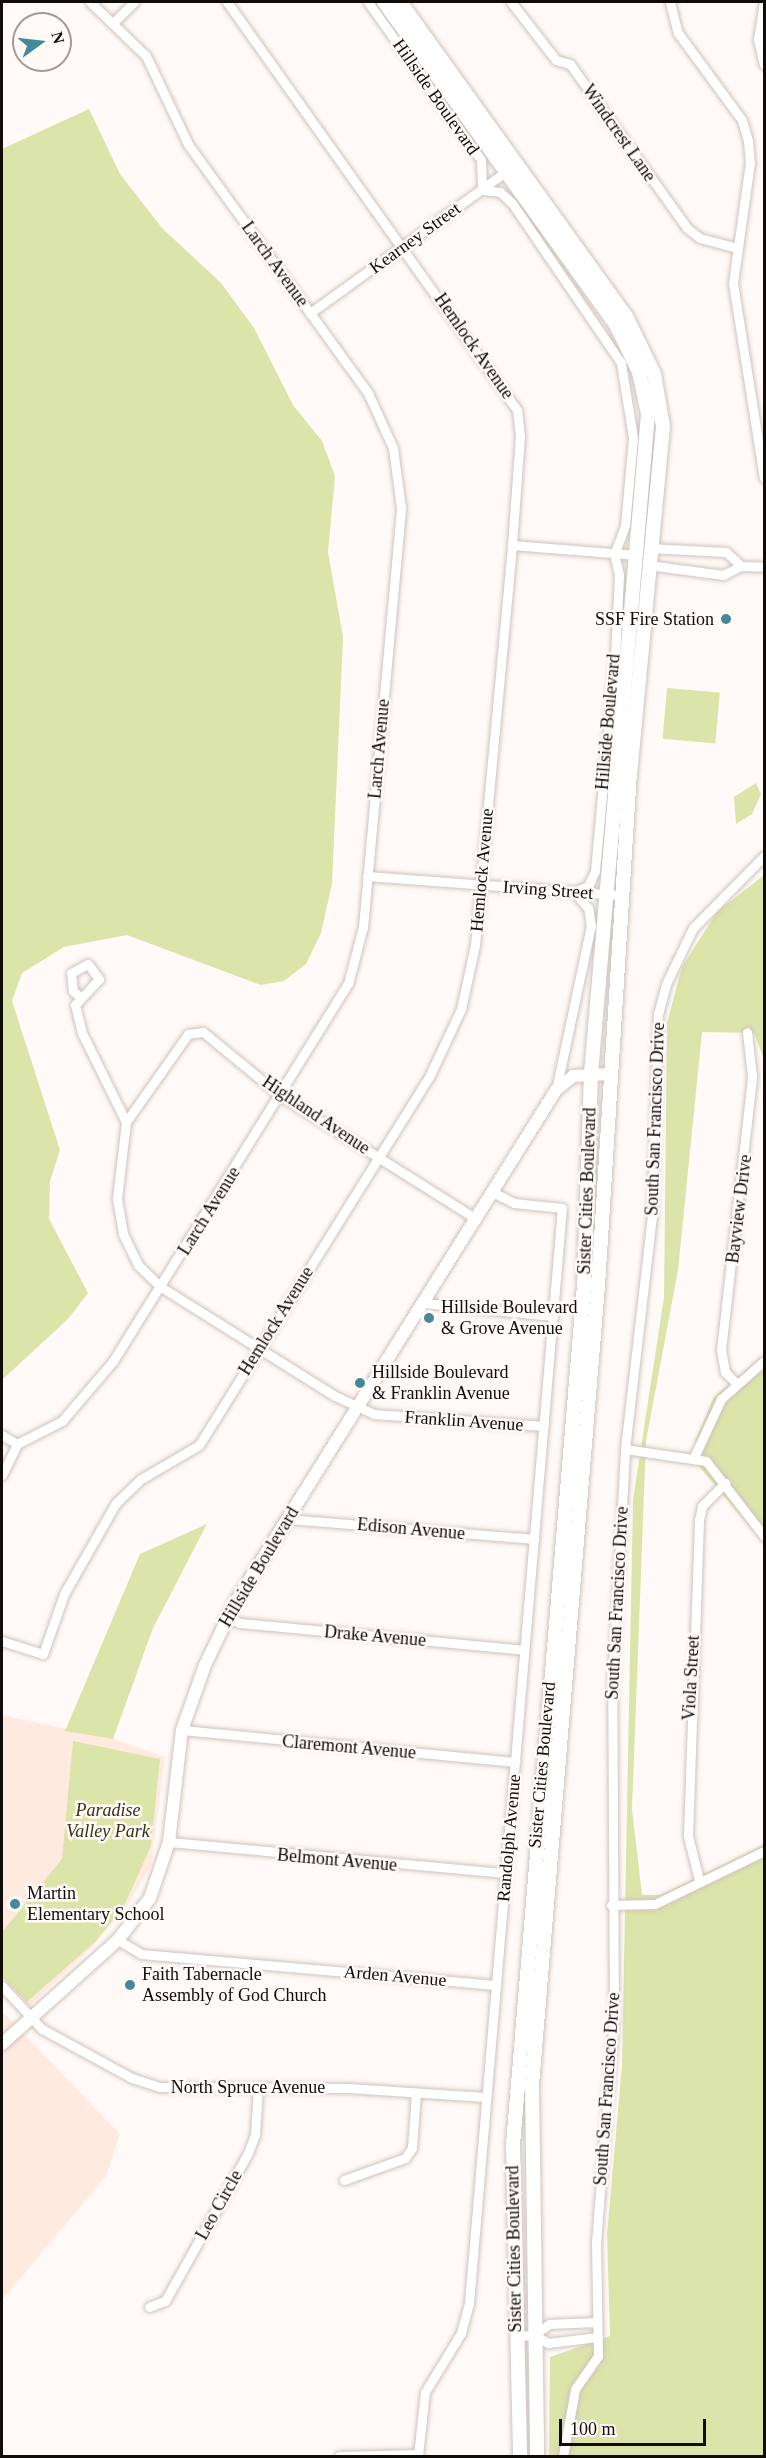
<!DOCTYPE html>
<style>
body{margin:0}
#map{position:relative;width:766px;height:2458px;overflow:hidden;background:#fffaf7;font-family:Georgia,serif}
div>[style]{position:absolute}
.built>*{inset:0;background:#ffeae0}
.green>*{inset:0;background:#dbe4a9;transform-origin:0 0}
.roads{filter:drop-shadow(0 0 2px #cfc3bd) drop-shadow(0 0 2px #cfc3bd)}
.minor>*{height:9px;margin:-4.5px;padding:0 4.5px;transform-origin:4.5px;border-radius:4.5px;background:#fff}
.tertiary>*{height:12px;margin:-6px;padding:0 6px;transform-origin:6px;border-radius:6px;background:#fff}
.secondary>*{height:14px;margin:-7px;padding:0 7px;transform-origin:7px;border-radius:7px;background:#fff}
.dots>*{width:16px;height:16px;translate:-50% -50%;box-sizing:border-box;border:3px solid #fffaf7;border-radius:50%}
span{translate:-50% -50%;white-space:nowrap;text-align:center;line-height:1.15;-webkit-text-stroke:5px #fffaf7;paint-order:stroke}
.street-label{font-size:18px;color:#100c0a}
.poi-label{font-size:18px;color:#100c0a}
.right{translate:-100% -50%;text-align:right}
.left{translate:0 -50%;text-align:left}
.park-label{font-size:18px;color:#2f3214;font-style:italic}
.frame{position:absolute;inset:0;border:3px solid #100c0a;pointer-events:none}
.north{position:absolute;left:12px;top:12px;width:60px;height:60px;box-sizing:border-box;background:#fffaf7;border:2px solid #9f9b98;border-radius:50%;rotate:75deg;font-size:16px;font-weight:700;line-height:24px;text-align:center;color:#100c0a}
.north::after{content:'';display:block;margin:auto;width:21px;height:27px;background:#458898;clip-path:polygon(50% 0,100% 100%,50% 72%,0 100%)}
.scale{position:absolute;left:559px;top:2419px;width:147px;height:27px;box-sizing:border-box;border:3px solid #100c0a;border-top:0;padding-left:8px;font-size:18px;line-height:21px;white-space:nowrap;color:#100c0a;-webkit-text-stroke:4px #fffaf7;paint-order:stroke}
</style>
<div id="map">
<div class="built">
<div style="clip-path:polygon(2px 1715px,113px 1739px,165px 1757px,151px 1865px,127px 1906px,92px 1947px,29px 2006px,2px 1979px)"></div>
<div style="clip-path:polygon(2px 2011px,120px 2134px,106px 2176px,2px 2300px)"></div>
</div>
<div class="green">
<div style="clip-path:polygon(89px 109px,120px 174px,162px 228px,221px 283px,254px 328px,293px 405px,322px 441px,335px 476px,328px 552px,343px 637px,332px 884px,321px 933px,306px 964px,284px 981px,261px 985px,127px 935px,64px 947px,22px 973px,12px 1001px,60px 1150px,50px 1181px,49px 1219px,88px 1293px,68px 1319px,3px 1379px,2px 149px)"></div>
<div style="left:667px;top:688px;width:53px;height:51px;rotate:5deg"></div>
<div style="clip-path:polygon(756px 783px,761px 794px,752px 814px,736px 824px,734px 797px)"></div>
<div style="clip-path:polygon(764px 875px,764px 1059px,754px 1033px,702px 1032px,678px 1270px,646px 1441px,632px 1809px,642px 1895px,661px 1895px,764px 1845px,764px 2456px,549px 2456px,550px 2357px,610px 2336px,607px 2235px,622px 2065px,633px 1500px,664px 1297px,667px 1023px,682px 967px,717px 912px)"></div>
<div style="clip-path:polygon(764px 1355px,764px 1543px,698px 1465px,695px 1441px,714px 1397px)"></div>
<div style="clip-path:polygon(207px 1524px,153px 1628px,113px 1739px,65px 1731px,140px 1554px)"></div>
<div style="clip-path:polygon(73px 1741px,160px 1759px,151px 1846px,124px 1906px,95px 1942px,27px 2002px,2px 1977px,2px 1932px,62px 1859px)"></div>
</div>
<div class="roads">
<div class="minor">
<div style="left:368px;top:2px;width:194px;rotate:54.4deg"></div>
<div style="left:481px;top:160px;width:30px;rotate:88deg"></div>
<div style="left:511px;top:2px;width:73px;rotate:52.2deg"></div>
<div style="left:556px;top:60px;width:15px;rotate:16deg"></div>
<div style="left:570px;top:64px;width:201px;rotate:54.5deg"></div>
<div style="left:687px;top:228px;width:16px;rotate:38deg"></div>
<div style="left:700px;top:238px;width:39px;rotate:15deg"></div>
<div style="left:670px;top:2px;width:32px;rotate:76deg"></div>
<div style="left:678px;top:33px;width:108px;rotate:53.7deg"></div>
<div style="left:742px;top:120px;width:22px;rotate:74deg"></div>
<div style="left:748px;top:141px;width:21px;rotate:85deg"></div>
<div style="left:750px;top:162px;width:122px;rotate:98deg"></div>
<div style="left:733px;top:283px;width:197px;rotate:81deg"></div>
<div style="left:764px;top:2px;width:37px;rotate:99deg"></div>
<div style="left:758px;top:39px;width:26px;rotate:77deg"></div>
<div style="left:113px;top:23px;width:30px;rotate:-45deg"></div>
<div style="left:482px;top:190px;width:18px;rotate:6deg"></div>
<div style="left:500px;top:192px;width:16px;rotate:43deg"></div>
<div style="left:512px;top:203px;width:194px;rotate:55.7deg"></div>
<div style="left:621px;top:363px;width:76px;rotate:80.9deg"></div>
<div style="left:633px;top:438px;width:88px;rotate:95.2deg"></div>
<div style="left:625px;top:526px;width:30px;rotate:111deg"></div>
<div style="left:310px;top:313px;width:246px;rotate:-35.8deg"></div>
<div style="left:512px;top:545px;width:125px;rotate:4.6deg"></div>
<div style="left:649px;top:548px;width:77px;rotate:3deg"></div>
<div style="left:726px;top:552px;width:21px;rotate:43deg"></div>
<div style="left:648px;top:565px;width:76px;rotate:7.6deg"></div>
<div style="left:723px;top:575px;width:20px;rotate:-27deg"></div>
<div style="left:741px;top:566px;width:23px;rotate:2deg"></div>
<div style="left:367px;top:876px;width:256px;rotate:4.3deg"></div>
<div style="left:574px;top:892px;width:15px;rotate:-23deg"></div>
<div style="left:588px;top:886px;width:17px;rotate:-65deg"></div>
<div style="left:595px;top:871px;width:215px;rotate:-84.7deg"></div>
<div style="left:615px;top:657px;width:82px;rotate:-87.2deg"></div>
<div style="left:619px;top:575px;width:22px;rotate:-103deg"></div>
<div style="left:79px;top:996px;width:8px;rotate:-140deg"></div>
<div style="left:73px;top:991px;width:18px;rotate:-96deg"></div>
<div style="left:71px;top:973px;width:19px;rotate:-28deg"></div>
<div style="left:88px;top:964px;width:19px;rotate:54deg"></div>
<div style="left:99px;top:979px;width:35px;rotate:133deg"></div>
<div style="left:75px;top:1005px;width:29px;rotate:76deg"></div>
<div style="left:82px;top:1033px;width:99px;rotate:63.7deg"></div>
<div style="left:126px;top:1122px;width:78px;rotate:96.7deg"></div>
<div style="left:117px;top:1199px;width:36px;rotate:80deg"></div>
<div style="left:123px;top:1234px;width:34px;rotate:64deg"></div>
<div style="left:138px;top:1265px;width:32px;rotate:44deg"></div>
<div style="left:161px;top:1287px;width:205px;rotate:32.1deg"></div>
<div style="left:335px;top:1396px;width:43px;rotate:24.8deg"></div>
<div style="left:374px;top:1414px;width:170px;rotate:4deg"></div>
<div style="left:556px;top:1090px;width:168px;rotate:-78deg"></div>
<div style="left:591px;top:926px;width:18px;rotate:-99deg"></div>
<div style="left:588px;top:908px;width:21px;rotate:-131deg"></div>
<div style="left:126px;top:1122px;width:108px;rotate:-54.8deg"></div>
<div style="left:188px;top:1034px;width:15px;rotate:-8deg"></div>
<div style="left:203px;top:1032px;width:101px;rotate:39.4deg"></div>
<div style="left:281px;top:1096px;width:231px;rotate:32.2deg"></div>
<div style="left:423px;top:1303px;width:131px;rotate:5.7deg"></div>
<div style="left:736px;top:1383px;width:16px;rotate:-135deg"></div>
<div style="left:725px;top:1372px;width:22px;rotate:-100deg"></div>
<div style="left:721px;top:1350px;width:276px;rotate:-83.5deg"></div>
<div style="left:752px;top:1076px;width:44px;rotate:-96.5deg"></div>
<div style="left:2px;top:1435px;width:17px;rotate:31deg"></div>
<div style="left:625px;top:1449px;width:82px;rotate:8.4deg"></div>
<div style="left:706px;top:1461px;width:95px;rotate:52.3deg"></div>
<div style="left:695px;top:1455px;width:62px;rotate:-65.1deg"></div>
<div style="left:721px;top:1399px;width:57px;rotate:-41.5deg"></div>
<div style="left:2px;top:1475px;width:34px;rotate:-64deg"></div>
<div style="left:17px;top:1444px;width:51px;rotate:-27.1deg"></div>
<div style="left:62px;top:1421px;width:79px;rotate:-49.6deg"></div>
<div style="left:113px;top:1361px;width:444px;rotate:-58.1deg"></div>
<div style="left:348px;top:984px;width:59px;rotate:-75.3deg"></div>
<div style="left:363px;top:927px;width:421px;rotate:-84.8deg"></div>
<div style="left:401px;top:508px;width:61px;rotate:-97.6deg"></div>
<div style="left:393px;top:448px;width:60px;rotate:-114.4deg"></div>
<div style="left:368px;top:393px;width:307px;rotate:-125.9deg"></div>
<div style="left:188px;top:144px;width:98px;rotate:-115.5deg"></div>
<div style="left:146px;top:56px;width:78px;rotate:-136deg"></div>
<div style="left:287px;top:1519px;width:248px;rotate:4.6deg"></div>
<div style="left:228px;top:1617px;width:13px;rotate:27deg"></div>
<div style="left:240px;top:1623px;width:285px;rotate:5.4deg"></div>
<div style="left:2px;top:1641px;width:43px;rotate:17.6deg"></div>
<div style="left:43px;top:1654px;width:64px;rotate:-70.7deg"></div>
<div style="left:64px;top:1594px;width:105px;rotate:-60.3deg"></div>
<div style="left:116px;top:1503px;width:35px;rotate:-44deg"></div>
<div style="left:141px;top:1479px;width:67px;rotate:-30.4deg"></div>
<div style="left:199px;top:1445px;width:436px;rotate:-58deg"></div>
<div style="left:430px;top:1075px;width:73px;rotate:-64.8deg"></div>
<div style="left:461px;top:1009px;width:66px;rotate:-77.7deg"></div>
<div style="left:475px;top:945px;width:402px;rotate:-84.7deg"></div>
<div style="left:512px;top:545px;width:108px;rotate:-85.8deg"></div>
<div style="left:520px;top:437px;width:27px;rotate:-96deg"></div>
<div style="left:517px;top:410px;width:501px;rotate:-125.4deg"></div>
<div style="left:182px;top:1730px;width:335px;rotate:5.5deg"></div>
<div style="left:169px;top:1842px;width:338px;rotate:5.3deg"></div>
<div style="left:699px;top:1880px;width:45px;rotate:-104deg"></div>
<div style="left:688px;top:1836px;width:316px;rotate:-88deg"></div>
<div style="left:699px;top:1520px;width:14px;rotate:-78deg"></div>
<div style="left:702px;top:1506px;width:33px;rotate:-45deg"></div>
<div style="left:611px;top:1905px;width:44px;rotate:-1.3deg"></div>
<div style="left:655px;top:1904px;width:121px;rotate:-25.9deg"></div>
<div style="left:118px;top:1940px;width:27px;rotate:31deg"></div>
<div style="left:141px;top:1954px;width:356px;rotate:5deg"></div>
<div style="left:2px;top:1986px;width:59px;rotate:47.1deg"></div>
<div style="left:42px;top:2029px;width:102px;rotate:28.6deg"></div>
<div style="left:132px;top:2078px;width:29px;rotate:18deg"></div>
<div style="left:160px;top:2087px;width:188px;rotate:0.3deg"></div>
<div style="left:348px;top:2088px;width:137px;rotate:3.8deg"></div>
<div style="left:344px;top:2180px;width:65px;rotate:-19.8deg"></div>
<div style="left:405px;top:2158px;width:12px;rotate:-55deg"></div>
<div style="left:412px;top:2148px;width:56px;rotate:-85.9deg"></div>
<div style="left:149px;top:2307px;width:17px;rotate:-21deg"></div>
<div style="left:165px;top:2301px;width:170px;rotate:-60.7deg"></div>
<div style="left:248px;top:2153px;width:19px;rotate:-69deg"></div>
<div style="left:255px;top:2135px;width:48px;rotate:-86.4deg"></div>
<div style="left:534px;top:2335px;width:19px;rotate:-36deg"></div>
<div style="left:549px;top:2324px;width:48px;rotate:-2.4deg"></div>
<div style="left:515px;top:2336px;width:19px;rotate:-3deg"></div>
<div style="left:534px;top:2335px;width:16px;rotate:30deg"></div>
<div style="left:548px;top:2343px;width:50px;rotate:-6.8deg"></div>
<div style="left:339px;top:2456px;width:79px;rotate:-1.5deg"></div>
<div style="left:418px;top:2456px;width:64px;rotate:-83.8deg"></div>
<div style="left:425px;top:2392px;width:69px;rotate:-58.6deg"></div>
<div style="left:461px;top:2333px;width:31px;rotate:-75deg"></div>
<div style="left:469px;top:2303px;width:1099px;rotate:-85.15deg"></div>
<div style="left:562px;top:1208px;width:48px;rotate:-174.1deg"></div>
<div style="left:514px;top:1203px;width:22px;rotate:-153deg"></div>
<div style="left:563px;top:2456px;width:68px;rotate:-79.8deg"></div>
<div style="left:575px;top:2389px;width:40px;rotate:-55.1deg"></div>
<div style="left:598px;top:2356px;width:114px;rotate:-91deg"></div>
<div style="left:596px;top:2242px;width:226px;rotate:-85.4deg"></div>
<div style="left:614px;top:2017px;width:332px;rotate:-90.3deg"></div>
<div style="left:612px;top:1685px;width:236px;rotate:-86.8deg"></div>
<div style="left:625px;top:1449px;width:234px;rotate:-83.4deg"></div>
<div style="left:652px;top:1217px;width:203px;rotate:-88.3deg"></div>
<div style="left:658px;top:1014px;width:31px;rotate:-75deg"></div>
<div style="left:666px;top:984px;width:62px;rotate:-64.3deg"></div>
<div style="left:693px;top:928px;width:101px;rotate:-45.4deg"></div>
</div>
<div class="tertiary">
<div style="left:2px;top:2044px;width:156px;rotate:-41.9deg"></div>
<div style="left:118px;top:1940px;width:53px;rotate:-52.7deg"></div>
<div style="left:150px;top:1898px;width:59px;rotate:-71.3deg"></div>
<div style="left:169px;top:1842px;width:113px;rotate:-83.4deg"></div>
<div style="left:182px;top:1730px;width:69px;rotate:-70.5deg"></div>
<div style="left:205px;top:1665px;width:71px;rotate:-64.2deg"></div>
<div style="left:236px;top:1601px;width:603px;rotate:-57.94deg"></div>
<div style="left:556px;top:1090px;width:22px;rotate:-39deg"></div>
<div style="left:573px;top:1076px;width:37px;rotate:-3deg"></div>
</div>
<div class="secondary">
<div style="left:384px;top:2px;width:395px;rotate:54.3deg"></div>
<div style="left:615px;top:323px;width:55px;rotate:63.9deg"></div>
<div style="left:639px;top:372px;width:43px;rotate:77.9deg"></div>
<div style="left:648px;top:414px;width:661px;rotate:94.94deg"></div>
<div style="left:591px;top:1073px;width:212px;rotate:91.9deg"></div>
<div style="left:584px;top:1285px;width:862px;rotate:94.72deg"></div>
<div style="left:513px;top:2144px;width:312px;rotate:88.7deg"></div>
<div style="left:400px;top:2px;width:387px;rotate:54.3deg"></div>
<div style="left:626px;top:316px;width:64px;rotate:64.2deg"></div>
<div style="left:654px;top:374px;width:53px;rotate:80.2deg"></div>
<div style="left:663px;top:426px;width:348px;rotate:95.4deg"></div>
<div style="left:630px;top:772px;width:515px;rotate:93.56deg"></div>
<div style="left:598px;top:1286px;width:803px;rotate:94.72deg"></div>
<div style="left:532px;top:2086px;width:370px;rotate:89.2deg"></div>
</div>
</div>
<div class="dots">
<div style="left:726px;top:619px;background:#458898"></div>
<div style="left:429px;top:1318px;background:#458898"></div>
<div style="left:360px;top:1383px;background:#458898"></div>
<div style="left:15px;top:1904px;background:#458898"></div>
<div style="left:130px;top:1985px;background:#458898"></div>
</div>
<div class="street-label">
<span style="left:436px;top:97px;rotate:55deg">Hillside Boulevard</span>
<span style="left:619px;top:133px;rotate:55deg">Windcrest Lane</span>
<span style="left:415px;top:238px;rotate:-36deg">Kearney Street</span>
<span style="left:275px;top:264px;rotate:54deg">Larch Avenue</span>
<span style="left:474px;top:346px;rotate:55deg">Hemlock Avenue</span>
<span style="left:608px;top:722px;rotate:-85deg">Hillside Boulevard</span>
<span style="left:379px;top:749px;rotate:-85deg">Larch Avenue</span>
<span style="left:482px;top:870px;rotate:-85deg">Hemlock Avenue</span>
<span style="left:548px;top:890px;rotate:4deg">Irving Street</span>
<span style="left:316px;top:1115px;rotate:34deg">Highland Avenue</span>
<span style="left:655px;top:1119px;rotate:-88deg">South San Francisco Drive</span>
<span style="left:587px;top:1191px;rotate:-88deg">Sister Cities Boulevard</span>
<span style="left:739px;top:1209px;rotate:-83deg">Bayview Drive</span>
<span style="left:209px;top:1211px;rotate:-58deg">Larch Avenue</span>
<span style="left:276px;top:1321px;rotate:-58deg">Hemlock Avenue</span>
<span style="left:464px;top:1421px;rotate:4deg">Franklin Avenue</span>
<span style="left:411px;top:1529px;rotate:5deg">Edison Avenue</span>
<span style="left:259px;top:1567px;rotate:-59deg">Hillside Boulevard</span>
<span style="left:617px;top:1603px;rotate:-87deg">South San Francisco Drive</span>
<span style="left:375px;top:1636px;rotate:5deg">Drake Avenue</span>
<span style="left:691px;top:1678px;rotate:-87deg">Viola Street</span>
<span style="left:349px;top:1747px;rotate:5deg">Claremont Avenue</span>
<span style="left:542px;top:1765px;rotate:-85deg">Sister Cities Boulevard</span>
<span style="left:509px;top:1838px;rotate:-85deg">Randolph Avenue</span>
<span style="left:337px;top:1860px;rotate:5deg">Belmont Avenue</span>
<span style="left:395px;top:1976px;rotate:5deg">Arden Avenue</span>
<span style="left:248px;top:2087px">North Spruce Avenue</span>
<span style="left:607px;top:2089px;rotate:-86deg">South San Francisco Drive</span>
<span style="left:219px;top:2205px;rotate:-61deg">Leo Circle</span>
<span style="left:514px;top:2249px;rotate:-91deg">Sister Cities Boulevard</span>
</div>
<div class="poi-label">
<span class="right" style="left:714px;top:619px">SSF Fire Station</span>
<span class="left" style="left:441px;top:1318px">Hillside Boulevard<br>&amp; Grove Avenue</span>
<span class="left" style="left:372px;top:1383px">Hillside Boulevard<br>&amp; Franklin Avenue</span>
<span class="left" style="left:27px;top:1904px">Martin<br>Elementary School</span>
<span class="left" style="left:142px;top:1985px">Faith Tabernacle<br>Assembly of God Church</span>
</div>
<div class="park-label">
<span style="left:108px;top:1821px">Paradise<br>Valley Park</span>
</div>
<div class="frame"></div>
<div class="north">N</div>
<div class="scale">100 m</div>
</div>
